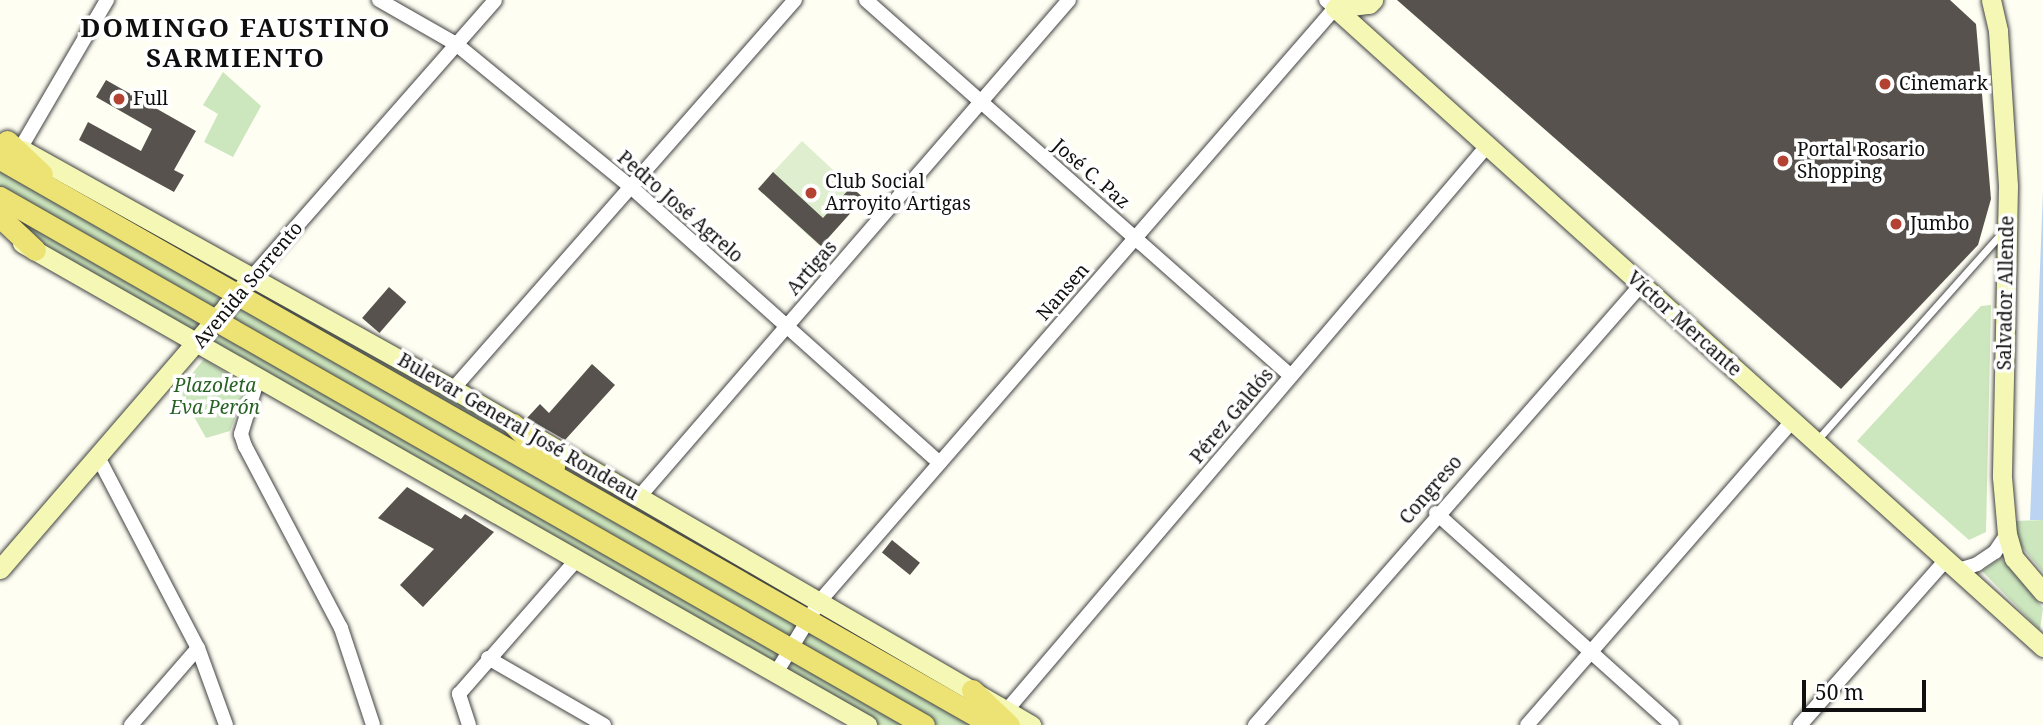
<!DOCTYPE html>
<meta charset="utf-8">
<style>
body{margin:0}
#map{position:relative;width:2043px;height:725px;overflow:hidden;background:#fefef3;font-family:"Noto Serif",serif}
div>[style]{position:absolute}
.green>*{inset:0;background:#cce6be}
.pitch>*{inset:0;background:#deeecf;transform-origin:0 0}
.water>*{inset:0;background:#bbd4f1}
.building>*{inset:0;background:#57524d;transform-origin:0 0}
.roads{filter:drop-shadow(0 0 2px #424242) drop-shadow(0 0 2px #424242)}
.lane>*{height:7px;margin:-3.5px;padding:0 3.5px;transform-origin:3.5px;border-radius:3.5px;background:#fff}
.street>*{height:14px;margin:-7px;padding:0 7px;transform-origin:7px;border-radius:7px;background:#fff}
.secondary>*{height:19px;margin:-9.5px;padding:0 9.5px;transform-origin:9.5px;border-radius:9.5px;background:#f4f8b4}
.primary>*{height:21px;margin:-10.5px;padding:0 10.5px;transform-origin:10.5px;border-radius:10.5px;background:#ede374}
.dots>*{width:19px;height:19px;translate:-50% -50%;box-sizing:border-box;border:4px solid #fff;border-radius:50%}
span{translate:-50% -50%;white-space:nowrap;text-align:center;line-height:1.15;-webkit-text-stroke:7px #fff;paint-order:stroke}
.poi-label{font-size:19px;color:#0f0f0f}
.left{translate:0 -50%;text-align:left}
.street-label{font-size:19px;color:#0f0f0f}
.park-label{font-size:19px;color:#276224;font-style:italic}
.district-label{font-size:26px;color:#0f0f0f;font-weight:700;letter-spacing:2px}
.scale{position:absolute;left:1802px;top:680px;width:124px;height:32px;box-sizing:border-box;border:4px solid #0f0f0f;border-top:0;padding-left:9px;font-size:21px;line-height:24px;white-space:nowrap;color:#0f0f0f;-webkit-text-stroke:5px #fff;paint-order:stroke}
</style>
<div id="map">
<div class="green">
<div style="clip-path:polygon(223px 72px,261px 106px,233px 157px,204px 142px,218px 114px,203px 105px)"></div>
<div style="clip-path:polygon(0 137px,1031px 725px,867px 725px,0 230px)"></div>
<div style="clip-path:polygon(1991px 305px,1986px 532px,1969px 540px,1857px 441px,1981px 306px)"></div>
<div style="clip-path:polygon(204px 359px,248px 387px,230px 431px,206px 438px,179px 390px)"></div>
<div style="clip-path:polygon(2043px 520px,2043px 572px,2021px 546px,2014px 521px)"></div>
<div style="clip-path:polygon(2001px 558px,2043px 608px,2040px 630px,1982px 571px)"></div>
</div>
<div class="pitch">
<div style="left:802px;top:141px;width:84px;height:65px;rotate:43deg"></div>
</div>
<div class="water">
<div style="clip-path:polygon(2043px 191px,2043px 520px,2030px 520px,2035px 396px)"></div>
</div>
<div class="building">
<div style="clip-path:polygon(1397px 0,1950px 0,1976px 24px,1991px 199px,1978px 245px,1841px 389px)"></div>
<div style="clip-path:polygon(106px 80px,196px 131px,174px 170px,184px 175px,174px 192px,79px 140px,88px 122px,141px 151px,152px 129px,96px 97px)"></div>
<div style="clip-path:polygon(773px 172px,823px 218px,851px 187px,864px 198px,821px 246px,758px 189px)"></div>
<div style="left:389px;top:287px;width:23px;height:41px;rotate:41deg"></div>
<div style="clip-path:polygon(592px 364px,615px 385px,565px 440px,527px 418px,540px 404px,549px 413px)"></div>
<div style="clip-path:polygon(407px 487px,461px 519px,465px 514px,494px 532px,423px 607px,400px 585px,434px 549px,378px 518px)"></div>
<div style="left:892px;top:540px;width:36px;height:16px;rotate:39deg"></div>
</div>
<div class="roads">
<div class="lane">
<div style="left:1818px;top:439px;width:278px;rotate:-48.3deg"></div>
</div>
<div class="street">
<div style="left:379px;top:0;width:89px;rotate:29.7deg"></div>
<div style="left:456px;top:44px;width:226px;rotate:39.3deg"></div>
<div style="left:631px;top:187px;width:414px;rotate:41.8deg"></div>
<div style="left:866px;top:0;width:567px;rotate:41.5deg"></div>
<div style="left:20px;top:149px;width:173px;rotate:-59.7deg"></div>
<div style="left:252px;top:277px;width:368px;rotate:-48.7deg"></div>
<div style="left:258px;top:378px;width:59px;rotate:106.9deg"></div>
<div style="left:241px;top:434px;width:13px;rotate:72deg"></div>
<div style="left:245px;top:446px;width:206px;rotate:62.2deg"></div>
<div style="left:341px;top:628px;width:102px;rotate:71.7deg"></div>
<div style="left:453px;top:389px;width:518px;rotate:-48.68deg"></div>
<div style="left:99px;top:459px;width:213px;rotate:62.4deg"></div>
<div style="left:198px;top:648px;width:82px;rotate:70deg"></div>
<div style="left:639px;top:497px;width:657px;rotate:-49.13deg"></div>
<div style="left:1436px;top:513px;width:317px;rotate:41.9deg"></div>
<div style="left:488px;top:658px;width:134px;rotate:30deg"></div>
<div style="left:776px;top:673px;width:83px;rotate:-58.8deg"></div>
<div style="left:819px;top:602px;width:787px;rotate:-49.02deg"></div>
<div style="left:1335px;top:8px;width:12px;rotate:-138deg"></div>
<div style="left:1006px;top:711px;width:742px;rotate:-49.59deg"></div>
<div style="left:131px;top:725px;width:102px;rotate:-49deg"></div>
<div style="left:469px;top:725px;width:33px;rotate:-108deg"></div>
<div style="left:459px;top:694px;width:179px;rotate:-48.8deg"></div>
<div style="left:1255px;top:725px;width:585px;rotate:-48.74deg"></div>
<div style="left:1527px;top:725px;width:403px;rotate:-48.9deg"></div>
<div style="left:1800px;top:725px;width:219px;rotate:-48.5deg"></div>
<div style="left:1945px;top:561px;width:19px;rotate:25deg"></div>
<div style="left:1962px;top:569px;width:16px;rotate:-18deg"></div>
<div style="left:1977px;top:564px;width:22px;rotate:-34deg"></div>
<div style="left:1995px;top:552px;width:22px;rotate:-56deg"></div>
</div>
<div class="secondary">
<div style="left:1991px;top:0;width:32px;rotate:77deg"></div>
<div style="left:1998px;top:31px;width:155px;rotate:86.3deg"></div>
<div style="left:2008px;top:186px;width:291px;rotate:91.2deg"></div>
<div style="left:2002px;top:477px;width:57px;rotate:85deg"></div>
<div style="left:2007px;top:534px;width:25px;rotate:74deg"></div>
<div style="left:2014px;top:558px;width:45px;rotate:49.5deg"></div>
<div style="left:1335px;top:8px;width:954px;rotate:42.07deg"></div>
<div style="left:1335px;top:8px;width:34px;rotate:-7deg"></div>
<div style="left:1369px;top:4px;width:6px;rotate:-45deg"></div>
<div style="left:23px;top:150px;width:492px;rotate:29.1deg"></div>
<div style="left:453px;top:389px;width:669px;rotate:30.17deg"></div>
<div style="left:22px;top:243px;width:973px;rotate:29.7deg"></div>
<div style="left:0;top:569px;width:378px;rotate:-49.2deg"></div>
</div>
<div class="primary">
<div style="left:7px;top:141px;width:48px;rotate:43.3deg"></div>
<div style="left:0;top:159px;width:1142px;rotate:29.71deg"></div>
<div style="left:0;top:197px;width:1064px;rotate:29.74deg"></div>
<div style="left:0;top:217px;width:48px;rotate:43.3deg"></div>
<div style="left:513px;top:424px;width:59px;rotate:45.7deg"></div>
<div style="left:972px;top:690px;width:51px;rotate:43.4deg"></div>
</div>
</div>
<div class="dots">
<div style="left:1885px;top:84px;background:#b44233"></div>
<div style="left:119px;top:99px;background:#b44233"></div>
<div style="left:1783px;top:161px;background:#b44233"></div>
<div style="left:811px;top:193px;background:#b44233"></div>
<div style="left:1896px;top:224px;background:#b44233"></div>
</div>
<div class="poi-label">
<span class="left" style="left:1899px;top:84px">Cinemark</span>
<span class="left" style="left:133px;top:99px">Full</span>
<span class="left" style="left:1797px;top:161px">Portal Rosario<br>Shopping</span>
<span class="left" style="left:825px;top:193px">Club Social<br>Arroyito Artigas</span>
<span class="left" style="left:1910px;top:224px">Jumbo</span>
</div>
<div class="street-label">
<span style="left:1091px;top:174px;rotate:41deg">José C. Paz</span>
<span style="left:680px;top:207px;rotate:41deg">Pedro José Agrelo</span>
<span style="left:812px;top:268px;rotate:-49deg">Artigas</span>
<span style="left:248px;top:285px;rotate:-50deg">Avenida Sorrento</span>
<span style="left:1063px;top:292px;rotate:-49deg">Nansen</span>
<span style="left:2006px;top:293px;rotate:-89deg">Salvador Allende</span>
<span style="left:1684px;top:324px;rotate:42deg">Víctor Mercante</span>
<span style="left:1232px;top:416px;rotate:-50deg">Pérez Galdós</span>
<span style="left:518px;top:427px;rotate:30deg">Bulevar General José Rondeau</span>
<span style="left:1431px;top:490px;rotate:-49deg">Congreso</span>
</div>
<div class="park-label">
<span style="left:215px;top:397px">Plazoleta<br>Eva Perón</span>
</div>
<div class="district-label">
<span style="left:236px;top:43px">DOMINGO FAUSTINO<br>SARMIENTO</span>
</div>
<div class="scale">50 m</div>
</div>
